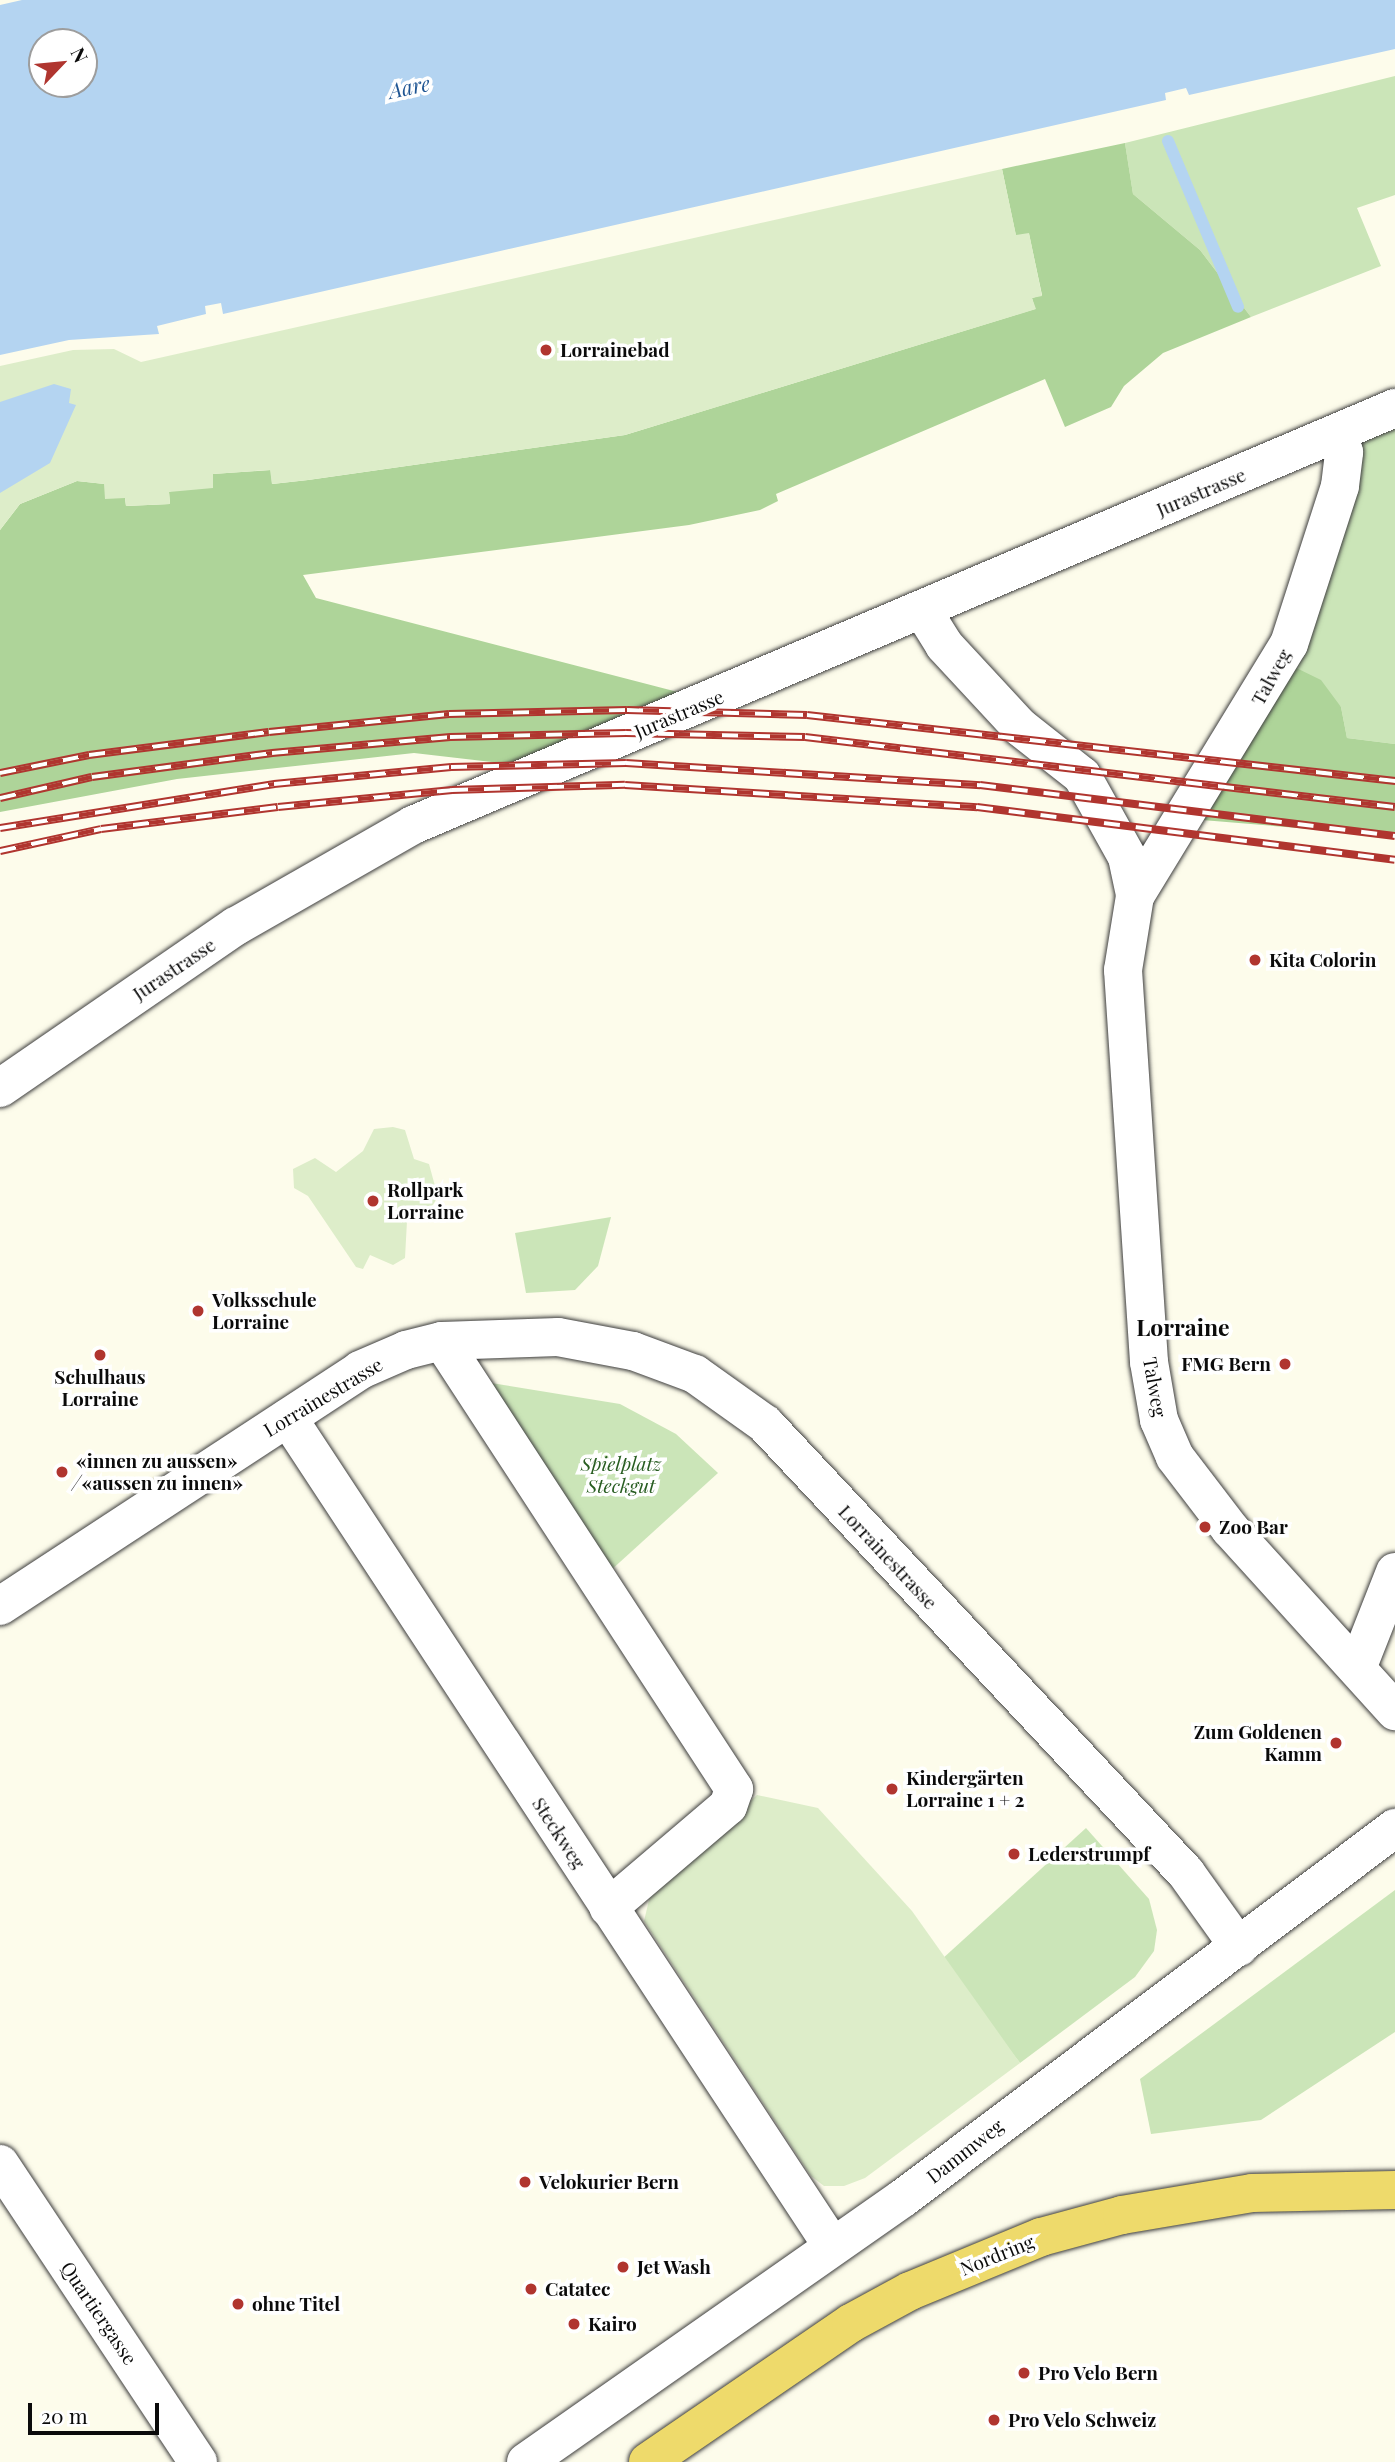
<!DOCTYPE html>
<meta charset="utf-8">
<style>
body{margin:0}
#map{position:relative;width:1395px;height:2462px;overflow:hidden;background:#fdfceb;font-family:"Playfair Display",serif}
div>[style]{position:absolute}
.green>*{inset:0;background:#cbe5b8}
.forest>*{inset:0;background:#aed499}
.pitch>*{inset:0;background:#ddedc9}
.water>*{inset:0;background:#b4d4f1}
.stream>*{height:12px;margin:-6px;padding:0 6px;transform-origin:6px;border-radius:6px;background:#b4d4f1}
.roads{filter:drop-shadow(0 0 2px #3e3e3e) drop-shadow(0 0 2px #3e3e3e)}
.minor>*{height:38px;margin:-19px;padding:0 19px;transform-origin:19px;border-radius:19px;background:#fff}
.major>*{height:38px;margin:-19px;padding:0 19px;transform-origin:19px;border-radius:19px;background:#eeda6b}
.rail>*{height:8px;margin-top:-4px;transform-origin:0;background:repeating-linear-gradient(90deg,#fff 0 16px,#b0352f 0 32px);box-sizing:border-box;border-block:2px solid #b0352f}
.dots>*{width:19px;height:19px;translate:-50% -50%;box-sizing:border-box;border:4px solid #fff;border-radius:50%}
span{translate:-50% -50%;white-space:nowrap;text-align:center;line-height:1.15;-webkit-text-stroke:7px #fff;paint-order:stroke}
.poi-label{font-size:19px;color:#0b0b0b;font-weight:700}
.left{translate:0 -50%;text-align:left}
.right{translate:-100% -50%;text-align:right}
.street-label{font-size:19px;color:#0b0b0b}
.park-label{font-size:19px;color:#285d21;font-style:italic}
.water-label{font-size:21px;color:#1f5593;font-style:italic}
.quarter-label{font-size:23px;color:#0b0b0b;font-weight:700}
.north{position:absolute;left:28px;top:28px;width:70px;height:70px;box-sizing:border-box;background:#fff;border:2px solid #9d9d9d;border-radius:50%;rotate:64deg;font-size:19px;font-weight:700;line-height:28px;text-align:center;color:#0b0b0b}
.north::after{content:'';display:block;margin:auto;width:24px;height:32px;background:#b0352f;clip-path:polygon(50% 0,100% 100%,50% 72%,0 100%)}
.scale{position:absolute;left:28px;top:2403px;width:131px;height:32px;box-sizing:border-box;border:4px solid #0b0b0b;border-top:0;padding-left:9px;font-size:21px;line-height:24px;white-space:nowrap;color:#0b0b0b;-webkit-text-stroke:5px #fff;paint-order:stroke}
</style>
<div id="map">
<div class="green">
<div style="clip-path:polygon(1395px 76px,1395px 195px,1357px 208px,1381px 266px,1251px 317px,1200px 250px,1133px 194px,1125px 143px)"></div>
<div style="clip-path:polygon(1395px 409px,1395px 744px,1347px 738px,1341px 707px,1284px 662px,1348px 452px)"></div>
<div style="clip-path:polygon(611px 1217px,598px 1266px,575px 1290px,526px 1293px,515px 1233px)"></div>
<div style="clip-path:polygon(485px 1382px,620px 1404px,676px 1434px,718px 1473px,609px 1572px)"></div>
<div style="clip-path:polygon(1086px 1828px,1149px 1899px,1157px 1930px,1154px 1951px,1135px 1977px,1020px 2063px,941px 1960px)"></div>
<div style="clip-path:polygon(1395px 1890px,1395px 2032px,1261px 2120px,1151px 2134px,1140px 2079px)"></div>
</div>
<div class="forest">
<div style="clip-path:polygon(1125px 143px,1133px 194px,1200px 250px,1251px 317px,1163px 353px,1124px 386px,1111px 407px,1065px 427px,1045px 379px,776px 494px,778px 501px,760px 510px,689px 525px,303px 575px,316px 598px,697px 697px,535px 767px,414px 753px,177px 779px,0 812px,0 530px,20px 504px,77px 481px,105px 484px,125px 498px,126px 506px,170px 504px,169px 492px,212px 474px,271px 470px,272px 484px,308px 480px,625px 435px,1035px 309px,1032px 298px,1042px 295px,1029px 234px,1016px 236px,1002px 169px)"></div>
<div style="clip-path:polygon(1284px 662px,1321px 680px,1341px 707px,1347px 738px,1395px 744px,1395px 836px,1190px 819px)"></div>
</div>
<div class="pitch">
<div style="clip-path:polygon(1002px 169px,1016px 235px,1029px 233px,1042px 296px,1032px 298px,1036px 309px,625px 435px,308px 480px,272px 484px,270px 470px,213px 474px,213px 488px,169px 492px,170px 504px,126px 506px,125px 498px,105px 499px,104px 484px,77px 481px,20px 504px,0 530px,0 366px,73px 350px,114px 349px,141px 362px)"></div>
<div style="clip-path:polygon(393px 1127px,405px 1130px,414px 1159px,429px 1164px,438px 1197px,430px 1209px,407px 1221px,405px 1258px,393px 1265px,370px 1255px,363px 1269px,356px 1267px,308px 1196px,294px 1188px,293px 1169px,315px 1158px,336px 1172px,363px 1151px,374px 1129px)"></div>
<div style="clip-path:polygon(757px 1795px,818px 1808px,912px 1911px,1020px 2063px,865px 2178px,844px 2186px,824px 2186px,811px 2176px,644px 1921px,650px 1896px)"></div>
</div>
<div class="water">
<div style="clip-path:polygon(evenodd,22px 0,1395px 0,1395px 49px,1189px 95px,1186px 88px,1165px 93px,1166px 100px,223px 314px,221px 303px,205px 306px,206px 314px,157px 326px,159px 334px,69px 340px,0 355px,0 5px,22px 0,84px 42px,84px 84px,42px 84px,42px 42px,84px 42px)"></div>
<div style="clip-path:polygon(54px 384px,71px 389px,69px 403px,76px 405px,50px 463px,0 493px,0 402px)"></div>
</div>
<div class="stream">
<div style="left:1168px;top:141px;width:180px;rotate:67.1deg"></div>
</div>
<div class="roads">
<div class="minor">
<div style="left:923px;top:611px;width:40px;rotate:58deg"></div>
<div style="left:944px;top:645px;width:112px;rotate:47.2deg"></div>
<div style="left:1020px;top:727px;width:79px;rotate:38.3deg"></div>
<div style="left:1082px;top:776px;width:93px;rotate:60.9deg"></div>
<div style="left:1127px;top:857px;width:40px;rotate:78deg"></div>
<div style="left:1135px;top:896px;width:75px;rotate:99.2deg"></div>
<div style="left:1123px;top:970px;width:393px;rotate:86.2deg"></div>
<div style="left:1149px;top:1362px;width:59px;rotate:80.2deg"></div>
<div style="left:1159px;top:1420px;width:40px;rotate:66.6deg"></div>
<div style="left:1175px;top:1457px;width:91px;rotate:52.6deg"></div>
<div style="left:1230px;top:1529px;width:246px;rotate:47.8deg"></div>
<div style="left:1135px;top:896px;width:295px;rotate:-58.6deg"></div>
<div style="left:1289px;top:644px;width:166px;rotate:-72.1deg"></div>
<div style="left:1340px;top:486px;width:34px;rotate:-83deg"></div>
<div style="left:1344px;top:452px;width:19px;rotate:-111deg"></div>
<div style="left:0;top:1088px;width:286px;rotate:-34.5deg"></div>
<div style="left:236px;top:926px;width:204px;rotate:-29.7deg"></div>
<div style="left:413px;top:825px;width:1067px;rotate:-23.01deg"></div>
<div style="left:442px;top:1341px;width:535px;rotate:56.9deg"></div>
<div style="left:734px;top:1789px;width:18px;rotate:109deg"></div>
<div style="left:728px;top:1806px;width:157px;rotate:139.6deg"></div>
<div style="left:288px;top:1418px;width:991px;rotate:56.69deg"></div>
<div style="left:0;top:1606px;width:430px;rotate:-33.2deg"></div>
<div style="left:360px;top:1370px;width:50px;rotate:-23.5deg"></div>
<div style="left:406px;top:1350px;width:37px;rotate:-14deg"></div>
<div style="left:442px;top:1341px;width:116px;rotate:-2deg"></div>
<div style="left:558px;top:1337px;width:76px;rotate:10.6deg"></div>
<div style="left:633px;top:1351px;width:66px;rotate:20.4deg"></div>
<div style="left:695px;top:1374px;width:86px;rotate:35.5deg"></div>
<div style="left:765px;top:1424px;width:616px;rotate:46.84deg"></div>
<div style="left:1186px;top:1873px;width:91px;rotate:54.4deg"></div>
<div style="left:1358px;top:1666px;width:101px;rotate:-68.5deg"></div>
<div style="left:0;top:2164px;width:358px;rotate:56.4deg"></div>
<div style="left:526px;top:2462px;width:460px;rotate:-35deg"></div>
<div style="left:903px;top:2198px;width:616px;rotate:-36.94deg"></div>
</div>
<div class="major">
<div style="left:648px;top:2462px;width:246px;rotate:-34.4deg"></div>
<div style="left:851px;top:2323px;width:67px;rotate:-28.5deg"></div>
<div style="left:910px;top:2291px;width:142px;rotate:-22.4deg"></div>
<div style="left:1041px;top:2237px;width:84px;rotate:-15.2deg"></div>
<div style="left:1122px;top:2215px;width:132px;rotate:-9.6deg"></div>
<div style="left:1252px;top:2193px;width:143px;rotate:-1.2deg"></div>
</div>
</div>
<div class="rail">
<div style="left:0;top:773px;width:91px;rotate:-11.4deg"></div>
<div style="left:89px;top:755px;width:181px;rotate:-7.3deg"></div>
<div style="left:269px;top:732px;width:181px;rotate:-5.7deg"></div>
<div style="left:449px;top:714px;width:178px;rotate:-1.3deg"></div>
<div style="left:627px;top:710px;width:180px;rotate:1.6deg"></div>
<div style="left:807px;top:715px;width:592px;rotate:6.4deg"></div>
<div style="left:0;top:798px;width:94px;rotate:-12.9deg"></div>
<div style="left:92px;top:777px;width:182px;rotate:-7.6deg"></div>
<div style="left:272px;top:753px;width:179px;rotate:-5.1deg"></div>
<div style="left:450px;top:737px;width:176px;rotate:-1.3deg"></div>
<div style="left:626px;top:733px;width:179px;rotate:1.3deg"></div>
<div style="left:805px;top:737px;width:594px;rotate:6.77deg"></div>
<div style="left:0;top:828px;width:278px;rotate:-9.1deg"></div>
<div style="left:274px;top:784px;width:178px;rotate:-5.5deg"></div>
<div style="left:451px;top:767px;width:175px;rotate:-1.3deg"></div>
<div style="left:626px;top:763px;width:355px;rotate:3.6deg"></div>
<div style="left:980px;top:785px;width:418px;rotate:7deg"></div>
<div style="left:0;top:851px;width:103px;rotate:-12.3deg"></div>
<div style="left:101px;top:829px;width:178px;rotate:-7.1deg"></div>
<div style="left:278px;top:807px;width:175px;rotate:-5.6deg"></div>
<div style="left:452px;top:790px;width:173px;rotate:-1.7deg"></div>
<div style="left:625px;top:785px;width:353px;rotate:3.6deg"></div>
<div style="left:977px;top:807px;width:421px;rotate:7.2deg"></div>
</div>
<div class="dots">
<div style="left:546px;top:350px;background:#b0352f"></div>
<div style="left:1255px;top:960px;background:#b0352f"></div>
<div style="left:373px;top:1201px;background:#b0352f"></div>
<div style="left:198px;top:1311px;background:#b0352f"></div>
<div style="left:100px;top:1355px;background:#b0352f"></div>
<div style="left:1285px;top:1364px;background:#b0352f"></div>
<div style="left:62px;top:1472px;background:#b0352f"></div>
<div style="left:1205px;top:1527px;background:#b0352f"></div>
<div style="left:1336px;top:1743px;background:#b0352f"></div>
<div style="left:892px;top:1789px;background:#b0352f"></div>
<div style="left:1014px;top:1854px;background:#b0352f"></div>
<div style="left:525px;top:2182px;background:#b0352f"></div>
<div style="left:623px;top:2267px;background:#b0352f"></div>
<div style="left:531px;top:2289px;background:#b0352f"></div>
<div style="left:238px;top:2304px;background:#b0352f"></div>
<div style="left:574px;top:2324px;background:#b0352f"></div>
<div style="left:1024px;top:2373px;background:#b0352f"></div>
<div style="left:994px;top:2420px;background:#b0352f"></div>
</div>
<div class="poi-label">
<span class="left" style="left:560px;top:350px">Lorrainebad</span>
<span class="left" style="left:1269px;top:960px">Kita Colorin</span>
<span class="left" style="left:387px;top:1201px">Rollpark<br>Lorraine</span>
<span class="left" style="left:212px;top:1311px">Volksschule<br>Lorraine</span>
<span class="right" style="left:1271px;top:1364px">FMG Bern</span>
<span style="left:100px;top:1388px">Schulhaus<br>Lorraine</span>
<span class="left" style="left:76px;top:1472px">«innen zu aussen»<br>⁄ «aussen zu innen»</span>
<span class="left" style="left:1219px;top:1527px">Zoo Bar</span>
<span class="right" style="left:1322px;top:1743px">Zum Goldenen<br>Kamm</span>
<span class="left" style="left:906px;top:1789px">Kindergärten<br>Lorraine 1 + 2</span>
<span class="left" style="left:1028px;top:1854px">Lederstrumpf</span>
<span class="left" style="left:539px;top:2182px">Velokurier Bern</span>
<span class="left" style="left:637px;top:2267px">Jet Wash</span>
<span class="left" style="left:545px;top:2289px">Catatec</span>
<span class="left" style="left:252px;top:2304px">ohne Titel</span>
<span class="left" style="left:588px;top:2324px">Kairo</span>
<span class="left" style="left:1038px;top:2373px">Pro Velo Bern</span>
<span class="left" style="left:1008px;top:2420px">Pro Velo Schweiz</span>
</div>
<div class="street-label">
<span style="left:1201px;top:492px;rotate:-23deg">Jurastrasse</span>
<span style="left:1271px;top:677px;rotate:-61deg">Talweg</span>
<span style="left:679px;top:714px;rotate:-23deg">Jurastrasse</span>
<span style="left:174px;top:969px;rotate:-34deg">Jurastrasse</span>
<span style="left:1155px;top:1387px;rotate:80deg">Talweg</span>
<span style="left:323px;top:1397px;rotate:-31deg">Lorrainestrasse</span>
<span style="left:888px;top:1557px;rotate:47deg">Lorrainestrasse</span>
<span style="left:559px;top:1833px;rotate:57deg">Steckweg</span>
<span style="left:965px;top:2151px;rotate:-38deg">Dammweg</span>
<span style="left:997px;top:2255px;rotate:-22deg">Nordring</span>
<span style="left:99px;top:2313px;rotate:56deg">Quartiergasse</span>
</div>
<div class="park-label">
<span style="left:621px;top:1475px">Spielplatz<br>Steckgut</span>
</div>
<div class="water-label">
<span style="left:409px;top:86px;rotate:-12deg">Aare</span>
</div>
<div class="quarter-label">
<span style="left:1183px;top:1327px">Lorraine</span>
</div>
<div class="north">N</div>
<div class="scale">20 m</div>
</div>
